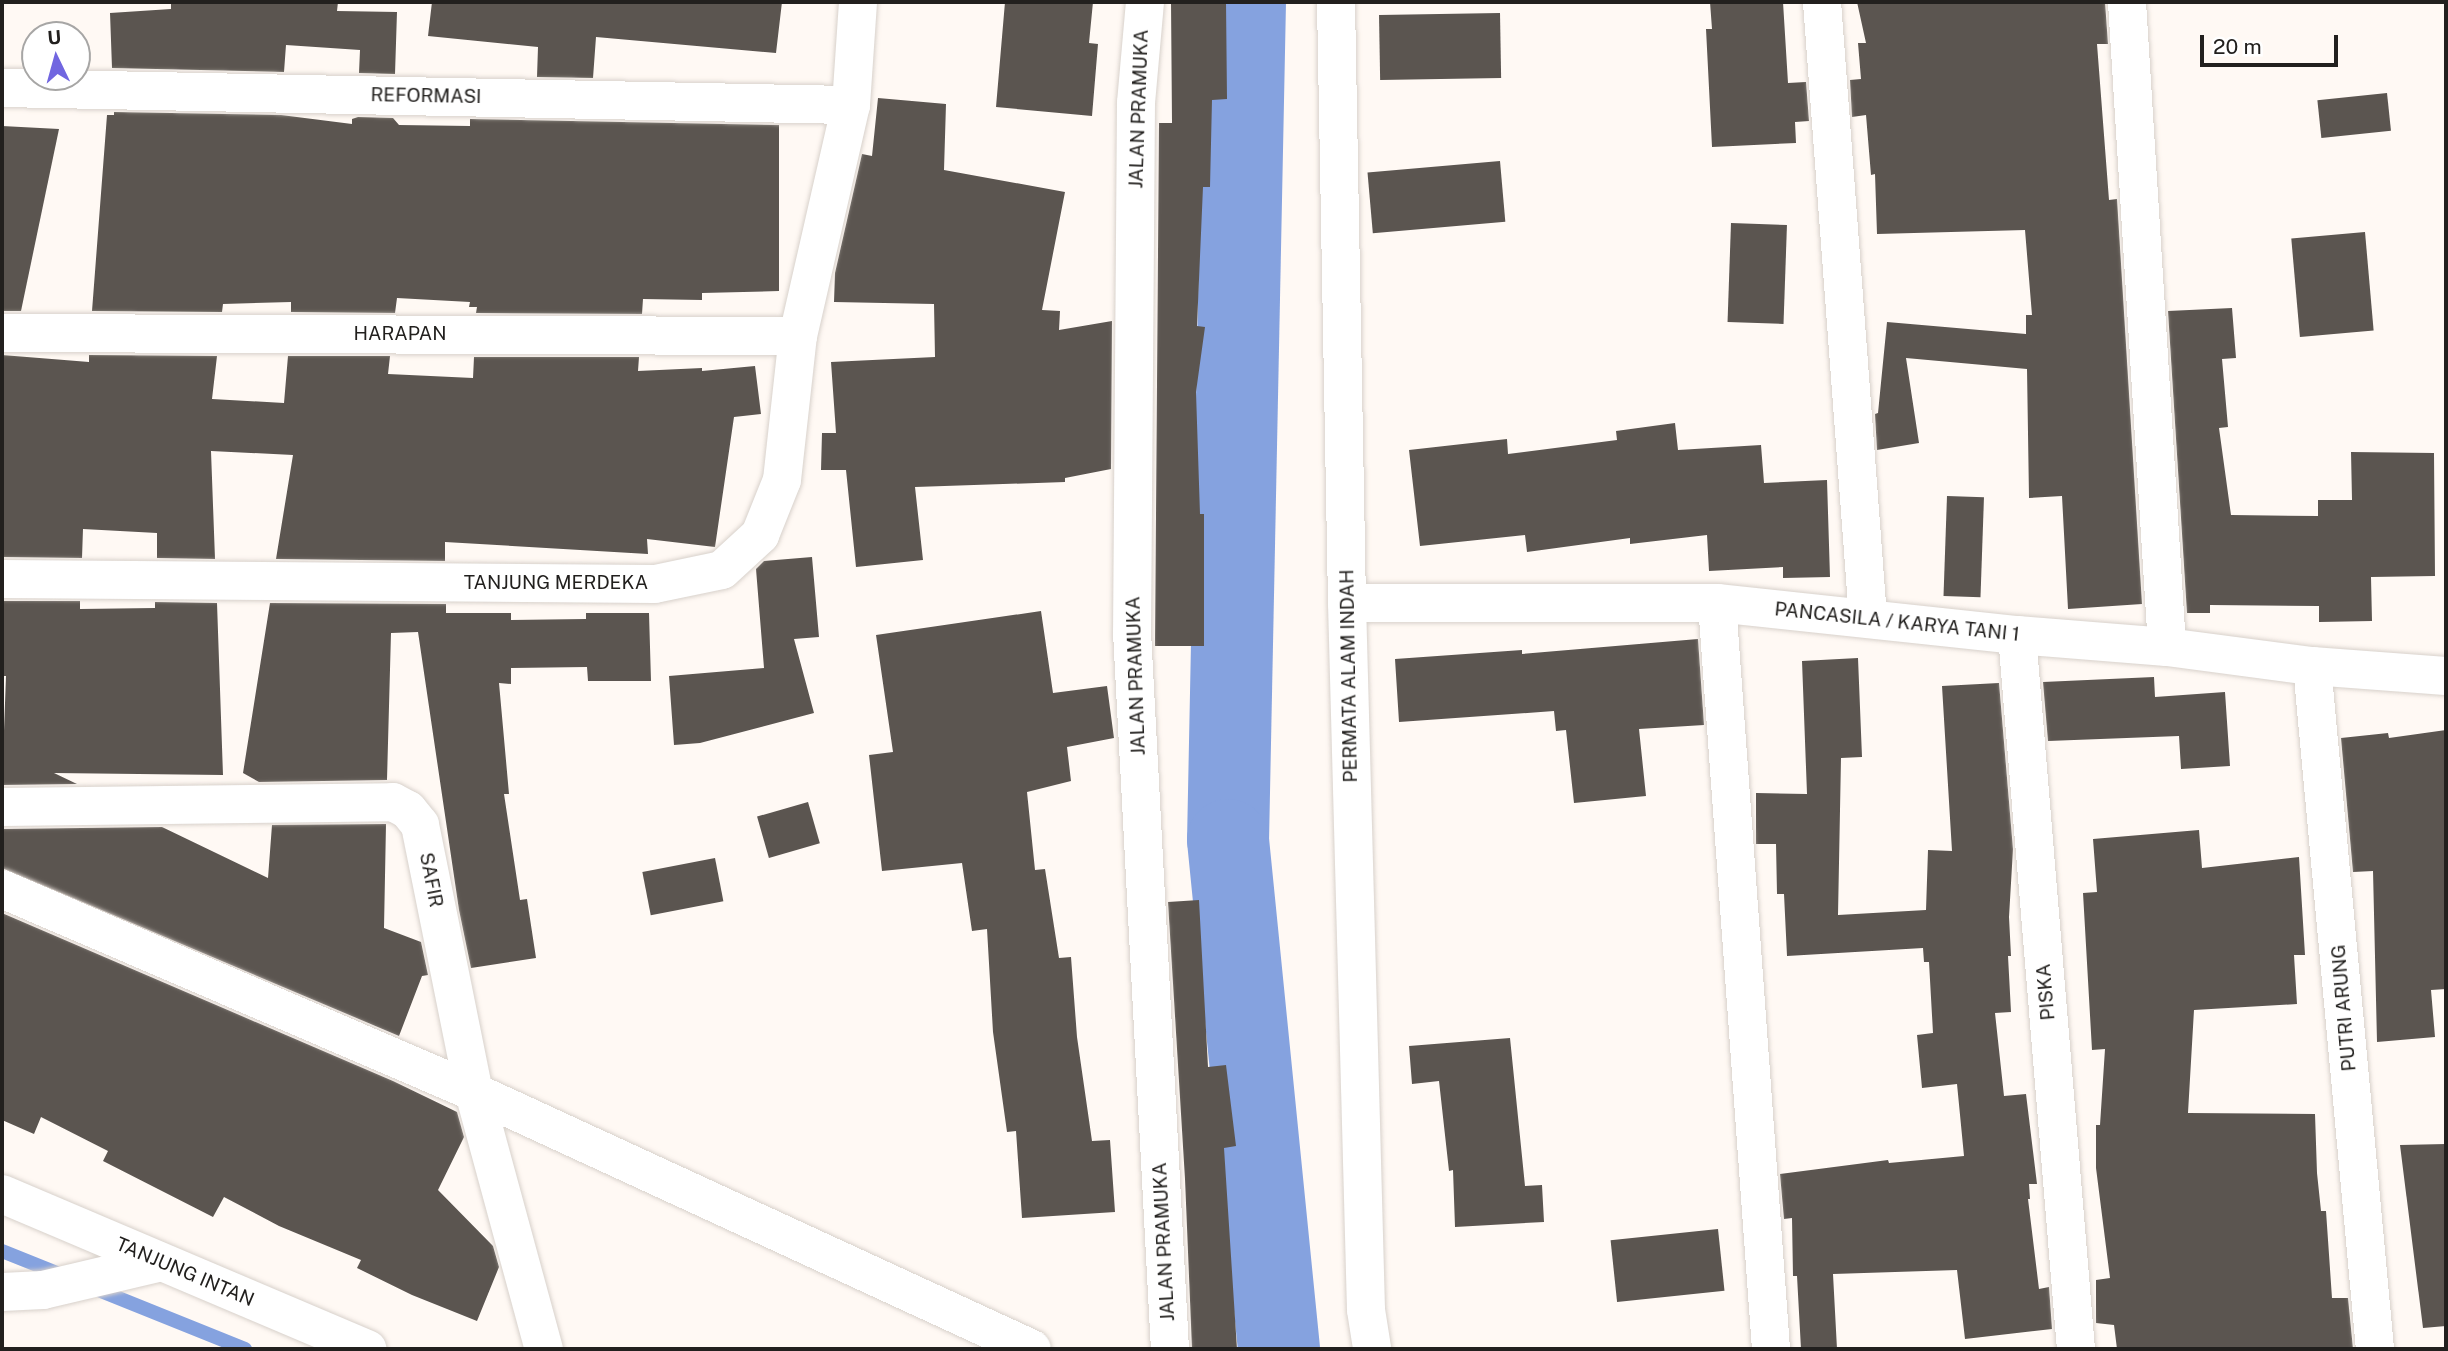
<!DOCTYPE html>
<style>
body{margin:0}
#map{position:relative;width:2448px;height:1351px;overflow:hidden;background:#fff9f4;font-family:"Public Sans",sans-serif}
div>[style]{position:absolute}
.stream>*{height:14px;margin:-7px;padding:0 7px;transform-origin:7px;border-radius:7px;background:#85a2df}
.river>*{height:82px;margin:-41px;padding:0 41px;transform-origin:41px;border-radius:41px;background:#85a2df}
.building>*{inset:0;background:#5b5550;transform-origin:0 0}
.roads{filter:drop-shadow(0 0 2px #d8d1cb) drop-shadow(0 0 2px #d8d1cb)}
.street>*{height:38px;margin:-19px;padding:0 19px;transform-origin:19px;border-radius:19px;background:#fff}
span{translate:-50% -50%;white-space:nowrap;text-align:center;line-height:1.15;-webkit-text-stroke:7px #fff;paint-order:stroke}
.street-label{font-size:19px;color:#22201e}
.frame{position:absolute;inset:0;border:4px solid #22201e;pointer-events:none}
.north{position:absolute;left:21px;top:21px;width:70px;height:70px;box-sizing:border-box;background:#fff;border:2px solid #a7a6a5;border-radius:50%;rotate:355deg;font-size:19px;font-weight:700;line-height:28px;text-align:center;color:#22201e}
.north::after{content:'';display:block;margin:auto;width:24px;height:32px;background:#7166e0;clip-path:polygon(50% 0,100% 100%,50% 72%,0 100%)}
.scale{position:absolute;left:2200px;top:35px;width:138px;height:32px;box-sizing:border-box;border:4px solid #22201e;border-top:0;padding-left:9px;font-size:21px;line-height:24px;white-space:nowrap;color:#22201e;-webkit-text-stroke:5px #fff;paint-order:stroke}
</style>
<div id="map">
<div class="stream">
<div style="left:2px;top:1251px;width:65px;rotate:21.8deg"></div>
<div style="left:91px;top:1287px;width:166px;rotate:21.9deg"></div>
</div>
<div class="river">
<div style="left:1245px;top:2px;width:838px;rotate:91.16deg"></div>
<div style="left:1228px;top:840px;width:512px;rotate:84.28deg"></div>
</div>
<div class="building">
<div style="clip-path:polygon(171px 2px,338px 2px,337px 11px,397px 12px,395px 74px,359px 73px,360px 50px,286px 45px,284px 72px,112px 68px,110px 13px,171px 9px)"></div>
<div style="clip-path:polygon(432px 2px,782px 2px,776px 53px,596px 37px,593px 78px,537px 77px,538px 47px,428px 36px)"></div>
<div style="clip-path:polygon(1005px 2px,1093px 2px,1089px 43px,1098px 44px,1092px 116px,996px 107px)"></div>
<div style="clip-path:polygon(1171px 2px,1226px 2px,1227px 99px,1212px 100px,1210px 187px,1203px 187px,1197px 326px,1205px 327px,1196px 392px,1200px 514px,1204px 514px,1204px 646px,1155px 646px,1159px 123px,1172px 123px)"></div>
<div style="clip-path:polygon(1710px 2px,1783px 2px,1788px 83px,1806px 82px,1809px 121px,1795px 122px,1796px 143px,1712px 147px,1706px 29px,1712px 29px)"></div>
<div style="clip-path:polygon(1857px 2px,2105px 2px,2108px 44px,2097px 44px,2109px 200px,2117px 199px,2142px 604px,2068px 609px,2062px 496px,2029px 498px,2027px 369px,1906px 358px,1919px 443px,1877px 450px,1875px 414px,1878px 413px,1887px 322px,2026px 334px,2026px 315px,2032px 315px,2025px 230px,1877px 234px,1875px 174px,1871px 175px,1866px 115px,1852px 117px,1850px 80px,1861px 79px,1858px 43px,1866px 43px)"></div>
<div style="left:1500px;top:13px;width:65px;height:121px;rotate:89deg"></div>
<div style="left:2387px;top:93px;width:38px;height:70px;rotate:84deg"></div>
<div style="clip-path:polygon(878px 98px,946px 104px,944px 170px,1065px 192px,1042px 310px,1060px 311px,1059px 330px,1112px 321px,1111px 469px,1065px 478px,1065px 482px,915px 487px,923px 560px,856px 567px,846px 470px,821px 470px,822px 433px,836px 433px,831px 362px,935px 357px,934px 304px,834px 302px,835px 273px,862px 154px,872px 156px)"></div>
<div style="clip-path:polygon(114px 112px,281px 115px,352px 124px,352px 119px,358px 117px,393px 118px,399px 125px,470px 126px,470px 119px,779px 125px,779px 291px,702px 293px,702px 300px,643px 299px,642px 314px,476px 313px,477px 307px,469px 307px,470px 302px,397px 298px,395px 313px,291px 312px,291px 302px,223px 304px,222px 312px,92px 311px,107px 115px,114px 115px)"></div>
<div style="clip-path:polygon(2px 126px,59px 129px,21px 311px,2px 311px)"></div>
<div style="left:1500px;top:161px;width:61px;height:133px;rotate:85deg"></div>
<div style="left:1731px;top:223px;width:56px;height:99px;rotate:2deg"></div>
<div style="left:2365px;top:232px;width:99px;height:74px;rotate:85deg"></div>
<div style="clip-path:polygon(2232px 308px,2236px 358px,2222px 359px,2228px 427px,2219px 428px,2231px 515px,2318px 516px,2318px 500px,2352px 500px,2351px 452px,2434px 453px,2435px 576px,2371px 577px,2372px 621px,2319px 622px,2319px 606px,2210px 605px,2210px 613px,2187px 613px,2168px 311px)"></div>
<div style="clip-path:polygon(2px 355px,89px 362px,89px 355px,217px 356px,212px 399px,284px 403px,288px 356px,390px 356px,388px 374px,473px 378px,474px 357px,639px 357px,638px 371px,702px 368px,702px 371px,755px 366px,761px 414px,734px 417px,715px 547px,647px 539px,648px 554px,445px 542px,445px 561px,276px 559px,293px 455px,211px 451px,215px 559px,157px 558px,157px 533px,83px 529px,82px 558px,2px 557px)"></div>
<div style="clip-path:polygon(1675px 423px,1678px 450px,1761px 445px,1764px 483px,1827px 480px,1830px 577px,1783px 578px,1783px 567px,1709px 571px,1707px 535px,1630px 544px,1630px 538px,1527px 552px,1525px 535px,1420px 546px,1409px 450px,1507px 439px,1508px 454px,1617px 440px,1616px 431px)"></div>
<div style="left:1947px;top:496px;width:37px;height:100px;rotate:2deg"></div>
<div style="clip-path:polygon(812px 557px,819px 637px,794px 639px,814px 713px,700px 743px,674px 745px,669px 676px,764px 668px,756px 569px,764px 561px)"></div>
<div style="clip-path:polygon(2px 601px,80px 601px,80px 609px,155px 608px,155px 602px,217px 603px,223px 775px,54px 773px,77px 784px,2px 785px,6px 676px,2px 676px)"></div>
<div style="clip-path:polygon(270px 603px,446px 604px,446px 613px,511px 613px,511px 620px,586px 619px,586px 613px,649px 613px,651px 681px,588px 681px,587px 667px,511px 668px,511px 684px,499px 683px,509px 794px,504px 794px,520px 900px,527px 899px,536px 958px,471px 968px,459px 910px,418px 632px,391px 633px,387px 780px,259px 782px,243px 773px)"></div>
<div style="clip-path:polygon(1041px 611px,1053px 693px,1107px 686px,1114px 738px,1067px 747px,1071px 781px,1027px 792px,1035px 870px,1045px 869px,1059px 958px,1071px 957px,1077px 1037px,1092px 1141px,1110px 1140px,1115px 1212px,1022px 1218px,1016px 1131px,1007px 1132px,993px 1032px,987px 929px,972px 931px,962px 863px,882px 871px,869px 755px,893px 752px,876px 635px)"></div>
<div style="clip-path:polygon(1698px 639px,1704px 725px,1639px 729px,1646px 796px,1574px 803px,1566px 730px,1556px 731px,1554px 711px,1399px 722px,1395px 659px,1522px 650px,1522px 654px)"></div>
<div style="clip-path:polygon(1858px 658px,1862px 757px,1841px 758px,1838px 915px,1926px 910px,1928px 850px,1952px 851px,1942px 686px,1999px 683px,2013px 849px,2009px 917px,2011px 956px,2008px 956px,2011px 1012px,1995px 1013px,2004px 1096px,2026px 1094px,2037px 1184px,2029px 1184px,2030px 1199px,2028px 1199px,2039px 1289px,2049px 1287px,2052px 1329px,1965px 1339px,1957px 1270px,1833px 1274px,1837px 1349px,1801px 1349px,1797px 1276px,1793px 1276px,1792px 1218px,1784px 1219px,1780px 1174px,1888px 1160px,1889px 1163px,1964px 1156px,1957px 1084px,1922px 1088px,1917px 1035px,1933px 1033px,1929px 962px,1924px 962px,1923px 948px,1787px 956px,1784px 894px,1777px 894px,1776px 844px,1756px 844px,1756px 793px,1807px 794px,1802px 661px)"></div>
<div style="clip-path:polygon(2154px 677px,2155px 697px,2225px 692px,2230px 766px,2181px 769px,2179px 736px,2048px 741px,2043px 682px)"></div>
<div style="clip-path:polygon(2446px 730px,2446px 989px,2431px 990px,2435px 1037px,2377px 1042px,2373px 871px,2353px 872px,2341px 738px,2388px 733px,2389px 738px)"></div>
<div style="left:808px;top:802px;width:43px;height:53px;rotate:74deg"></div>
<div style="clip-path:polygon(386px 824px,384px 928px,421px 942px,428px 975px,422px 976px,399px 1036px,2px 868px,2px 829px,162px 827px,268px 878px,272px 825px)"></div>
<div style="clip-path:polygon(2199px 830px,2202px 868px,2299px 857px,2305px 955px,2294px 955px,2297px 1004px,2194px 1010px,2188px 1113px,2315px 1114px,2317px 1173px,2321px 1211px,2326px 1211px,2332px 1298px,2348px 1298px,2353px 1349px,2117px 1349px,2114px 1325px,2096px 1323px,2096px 1280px,2110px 1278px,2096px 1168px,2096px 1125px,2100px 1125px,2105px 1049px,2092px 1050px,2083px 893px,2097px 892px,2093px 839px)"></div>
<div style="left:715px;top:858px;width:44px;height:74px;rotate:79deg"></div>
<div style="clip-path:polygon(1199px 900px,1208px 1067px,1226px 1065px,1236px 1146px,1224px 1148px,1237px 1349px,1192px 1349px,1185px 1179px,1168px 902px)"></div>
<div style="clip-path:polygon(2px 913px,393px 1081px,457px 1112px,464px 1137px,438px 1190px,493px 1246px,499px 1267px,477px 1321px,412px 1295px,357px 1268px,361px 1260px,279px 1226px,224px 1197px,213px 1217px,103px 1161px,108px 1151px,41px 1117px,34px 1134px,2px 1120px)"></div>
<div style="clip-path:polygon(1510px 1038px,1525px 1186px,1542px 1185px,1544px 1222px,1455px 1227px,1453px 1170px,1449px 1171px,1439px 1081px,1412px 1084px,1409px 1046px)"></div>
<div style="clip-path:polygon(2446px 1144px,2446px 1326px,2423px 1328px,2400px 1145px)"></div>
<div style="left:1718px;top:1229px;width:62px;height:108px;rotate:84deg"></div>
</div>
<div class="roads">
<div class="street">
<div style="left:1145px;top:2px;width:101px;rotate:95.1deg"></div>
<div style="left:1136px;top:103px;width:529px;rotate:90.43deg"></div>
<div style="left:1132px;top:632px;width:718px;rotate:86.97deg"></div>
<div style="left:1336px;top:2px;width:601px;rotate:88.95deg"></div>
<div style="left:1347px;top:603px;width:707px;rotate:88.46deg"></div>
<div style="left:1366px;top:1310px;width:39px;rotate:81deg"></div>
<div style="left:1822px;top:2px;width:618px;rotate:85.73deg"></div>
<div style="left:2127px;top:2px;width:646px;rotate:86.45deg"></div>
<div style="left:2px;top:88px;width:849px;rotate:1.15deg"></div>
<div style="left:2px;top:333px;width:796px;rotate:0.22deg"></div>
<div style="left:2px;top:579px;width:653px;rotate:0.44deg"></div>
<div style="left:655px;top:584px;width:68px;rotate:-11.8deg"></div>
<div style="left:722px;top:570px;width:52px;rotate:-42.6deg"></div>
<div style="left:760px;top:535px;width:59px;rotate:-68.2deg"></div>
<div style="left:782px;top:480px;width:145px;rotate:-83.7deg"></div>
<div style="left:798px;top:336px;width:237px;rotate:-77.1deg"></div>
<div style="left:851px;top:105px;width:103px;rotate:-86.1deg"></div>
<div style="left:1347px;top:603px;width:370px"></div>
<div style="left:1717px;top:603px;width:302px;rotate:6.1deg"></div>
<div style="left:2017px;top:635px;width:150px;rotate:4.6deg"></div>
<div style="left:2167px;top:647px;width:146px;rotate:7.5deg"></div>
<div style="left:2312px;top:666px;width:134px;rotate:4.3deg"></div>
<div style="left:1717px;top:603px;width:748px;rotate:85.86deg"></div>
<div style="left:2017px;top:635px;width:716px;rotate:85.28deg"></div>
<div style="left:2312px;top:666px;width:686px;rotate:84.73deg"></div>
<div style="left:2px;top:807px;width:391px;rotate:-0.7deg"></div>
<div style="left:393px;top:802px;width:17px;rotate:28deg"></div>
<div style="left:408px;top:810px;width:19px;rotate:51deg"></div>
<div style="left:420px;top:825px;width:272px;rotate:78.6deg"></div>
<div style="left:474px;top:1092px;width:266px;rotate:74.8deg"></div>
<div style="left:2px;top:889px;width:514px;rotate:23.27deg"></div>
<div style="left:474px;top:1092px;width:614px;rotate:24.73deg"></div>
<div style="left:2px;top:1194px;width:397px;rotate:23deg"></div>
<div style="left:2px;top:1292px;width:41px;rotate:-2.8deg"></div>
<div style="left:43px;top:1290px;width:121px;rotate:-13.3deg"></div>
</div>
</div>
<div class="street-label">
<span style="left:426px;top:96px;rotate:1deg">REFORMASI</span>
<span style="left:1139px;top:109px;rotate:-88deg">JALAN PRAMUKA</span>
<span style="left:400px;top:334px">HARAPAN</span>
<span style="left:556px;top:583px">TANJUNG MERDEKA</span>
<span style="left:1897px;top:622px;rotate:6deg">PANCASILA / KARYA TANI 1</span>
<span style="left:1136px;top:676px;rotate:-92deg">JALAN PRAMUKA</span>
<span style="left:1349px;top:676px;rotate:-91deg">PERMATA ALAM INDAH</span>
<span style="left:431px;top:880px;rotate:79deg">SAFIR</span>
<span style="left:2046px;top:992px;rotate:-95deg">PISKA</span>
<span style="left:2344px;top:1008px;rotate:-95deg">PUTRI ARUNG</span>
<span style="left:1164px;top:1242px;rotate:-93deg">JALAN PRAMUKA</span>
<span style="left:185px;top:1272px;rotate:23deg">TANJUNG INTAN</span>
</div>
<div class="frame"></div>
<div class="north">U</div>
<div class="scale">20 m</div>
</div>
